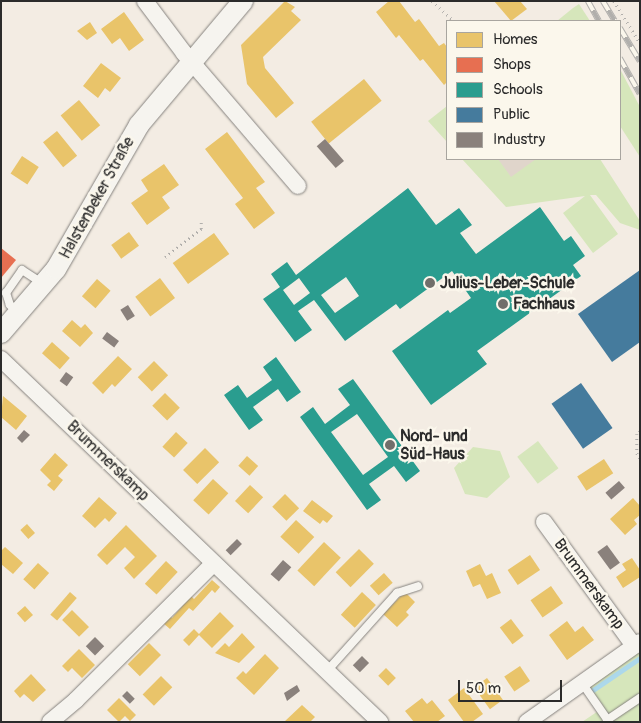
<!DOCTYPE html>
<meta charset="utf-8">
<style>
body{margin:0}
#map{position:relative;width:641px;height:723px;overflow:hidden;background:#f3ece3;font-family:Pangolin,sans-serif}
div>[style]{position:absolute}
.green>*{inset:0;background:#d6e6bb;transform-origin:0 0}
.homes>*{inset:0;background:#e9c46a;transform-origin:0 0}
.shops>*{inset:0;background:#e76f51}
.schools>*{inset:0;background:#2a9d8f}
.public>*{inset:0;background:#457b9d;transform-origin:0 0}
.industry>*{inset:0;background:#8a817c;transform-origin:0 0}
.stream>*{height:4.5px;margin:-2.25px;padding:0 2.25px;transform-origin:2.25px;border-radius:2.25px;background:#acd8eb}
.building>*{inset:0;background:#e0d5cb}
.path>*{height:2.5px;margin-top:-1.25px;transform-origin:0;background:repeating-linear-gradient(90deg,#b1afac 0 1px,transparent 0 5px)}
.roads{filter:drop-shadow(0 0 1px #85827e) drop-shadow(0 0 1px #85827e)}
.service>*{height:8px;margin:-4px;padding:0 4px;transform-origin:4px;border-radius:4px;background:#f6f4ef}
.minor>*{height:16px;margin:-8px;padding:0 8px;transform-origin:8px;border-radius:8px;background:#f6f4ef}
.tertiary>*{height:20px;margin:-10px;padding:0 10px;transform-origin:10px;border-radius:10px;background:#f6f4ef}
.rail>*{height:5.5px;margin-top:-2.75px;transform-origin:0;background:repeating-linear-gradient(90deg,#fbf7ec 0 11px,#b1afac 0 22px);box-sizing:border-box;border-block:1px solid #b1afac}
.dots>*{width:14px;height:14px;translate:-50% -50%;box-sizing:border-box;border:2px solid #fbf7ec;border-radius:50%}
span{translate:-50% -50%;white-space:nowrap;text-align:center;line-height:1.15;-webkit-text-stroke:5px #fbf7ec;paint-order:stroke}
.street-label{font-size:16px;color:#2b2b2b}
.poi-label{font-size:16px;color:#2b2b2b;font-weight:700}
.left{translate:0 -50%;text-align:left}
.frame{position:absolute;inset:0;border:2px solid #2b2b2b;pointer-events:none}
.legend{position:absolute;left:446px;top:20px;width:175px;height:140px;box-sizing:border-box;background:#fbf7ec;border:1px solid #a8a59f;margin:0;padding:6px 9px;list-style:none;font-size:15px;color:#2b2b2b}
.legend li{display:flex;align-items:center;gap:10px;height:25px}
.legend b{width:25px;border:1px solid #a8a59f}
.scale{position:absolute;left:458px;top:680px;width:104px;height:22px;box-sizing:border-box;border:2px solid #2b2b2b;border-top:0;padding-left:6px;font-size:15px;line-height:18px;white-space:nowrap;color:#2b2b2b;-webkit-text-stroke:4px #fbf7ec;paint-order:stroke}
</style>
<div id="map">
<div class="green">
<div style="clip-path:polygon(579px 4px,590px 21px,557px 21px,573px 8px)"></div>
<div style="clip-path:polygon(620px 69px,640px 107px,640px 157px,620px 126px)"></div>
<div style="clip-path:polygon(447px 106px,447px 142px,428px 121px)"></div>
<div style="clip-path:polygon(462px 159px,600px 159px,640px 221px,640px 230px,620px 223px,596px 195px,590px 195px,618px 234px,593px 253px,563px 213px,585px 196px,506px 207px)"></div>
<div style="left:538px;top:441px;width:34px;height:26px;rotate:53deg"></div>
<div style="clip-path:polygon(473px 447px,500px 451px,510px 477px,487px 498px,465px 494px,454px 468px)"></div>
<div style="clip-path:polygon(640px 649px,640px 722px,582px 722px,604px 707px,589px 686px)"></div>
</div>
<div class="homes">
<div style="clip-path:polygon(285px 1px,295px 7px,291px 11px,301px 20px,263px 57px,265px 68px,294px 103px,276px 118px,247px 84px,241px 45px)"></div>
<div style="clip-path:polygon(389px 1px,399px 1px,415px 22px,419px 19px,439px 46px,444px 43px,447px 47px,447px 82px,444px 85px,423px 59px,420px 61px,399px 35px,396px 38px,376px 12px)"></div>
<div style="clip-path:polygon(494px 1px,520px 1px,527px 9px,511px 21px)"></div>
<div style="clip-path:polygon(124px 12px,144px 40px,129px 51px,120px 38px,112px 44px,101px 29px)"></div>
<div style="clip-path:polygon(90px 22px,97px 33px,87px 40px,77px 31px)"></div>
<div style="clip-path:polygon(101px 63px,121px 78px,110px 92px,105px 88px,98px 98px,83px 86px)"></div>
<div style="left:364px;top:79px;width:28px;height:68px;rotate:51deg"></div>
<div style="left:79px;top:100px;width:33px;height:24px;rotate:50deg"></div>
<div style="left:57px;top:131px;width:32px;height:18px;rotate:51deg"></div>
<div style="clip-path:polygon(227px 132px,265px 182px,256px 188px,275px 213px,254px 229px,235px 204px,243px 198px,205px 149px)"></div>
<div style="left:22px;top:156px;width:20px;height:21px;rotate:33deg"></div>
<div style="clip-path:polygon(164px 164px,179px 185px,162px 197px,170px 208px,147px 225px,131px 203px,148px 191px,141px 180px)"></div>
<div style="left:129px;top:232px;width:17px;height:22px;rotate:54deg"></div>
<div style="left:214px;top:233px;width:26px;height:51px;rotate:54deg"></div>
<div style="left:160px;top:278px;width:25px;height:31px;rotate:53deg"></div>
<div style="left:97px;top:279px;width:18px;height:23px;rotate:41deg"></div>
<div style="clip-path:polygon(72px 320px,81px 328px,85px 324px,93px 333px,80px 347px,62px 331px)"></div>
<div style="left:52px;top:342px;width:24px;height:15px;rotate:42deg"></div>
<div style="clip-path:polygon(118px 356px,132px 369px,115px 387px,112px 384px,103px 394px,92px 383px)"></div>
<div style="left:154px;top:361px;width:20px;height:23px;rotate:45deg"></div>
<div style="left:165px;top:393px;width:21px;height:18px;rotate:45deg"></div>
<div style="clip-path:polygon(3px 396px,27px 416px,16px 430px,1px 417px)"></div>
<div style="left:176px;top:432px;width:16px;height:20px;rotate:43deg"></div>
<div style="left:205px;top:448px;width:20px;height:31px;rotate:45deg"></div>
<div style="clip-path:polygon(55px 453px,68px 465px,58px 476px,63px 480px,54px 491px,47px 485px,51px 481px,40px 470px)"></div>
<div style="left:247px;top:456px;width:15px;height:13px;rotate:42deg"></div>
<div style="left:604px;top:459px;width:17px;height:32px;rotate:57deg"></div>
<div style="left:213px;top:479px;width:21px;height:29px;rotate:43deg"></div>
<div style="left:250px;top:485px;width:18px;height:22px;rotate:43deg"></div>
<div style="left:285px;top:494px;width:20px;height:18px;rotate:45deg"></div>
<div style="clip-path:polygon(99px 497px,117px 513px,109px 522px,105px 518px,95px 528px,82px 516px)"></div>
<div style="clip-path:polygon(633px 498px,640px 506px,640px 515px,634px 520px,637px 524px,625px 535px,610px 519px)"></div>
<div style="clip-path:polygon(312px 500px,333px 516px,327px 523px,323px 520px,320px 524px,303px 511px)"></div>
<div style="left:296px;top:520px;width:25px;height:23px;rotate:43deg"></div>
<div style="left:27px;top:524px;width:12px;height:9px;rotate:48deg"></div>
<div style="clip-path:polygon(126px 525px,157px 556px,134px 579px,124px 568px,135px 557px,125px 547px,107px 565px,97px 555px)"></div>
<div style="left:324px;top:542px;width:23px;height:39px;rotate:43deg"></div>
<div style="clip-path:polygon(5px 547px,23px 563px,13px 574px,1px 564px,1px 551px)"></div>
<div style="left:359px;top:549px;width:21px;height:33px;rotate:45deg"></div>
<div style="left:530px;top:555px;width:18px;height:27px;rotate:56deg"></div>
<div style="clip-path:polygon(632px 558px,640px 570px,640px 577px,623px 588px,616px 577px,626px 570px,622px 564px)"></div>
<div style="left:166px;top:561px;width:16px;height:31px;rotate:43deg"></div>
<div style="left:38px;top:563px;width:15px;height:22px;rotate:42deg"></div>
<div style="clip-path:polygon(480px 564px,486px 576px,492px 573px,501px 593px,487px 599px,480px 584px,473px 587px,466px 571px)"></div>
<div style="left:384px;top:573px;width:13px;height:19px;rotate:48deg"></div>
<div style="clip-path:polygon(212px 580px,220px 587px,215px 593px,212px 590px,193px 611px,189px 608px,170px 629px,163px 623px,169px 615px,172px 618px,191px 596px,194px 599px)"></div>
<div style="left:551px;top:586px;width:21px;height:25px;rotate:55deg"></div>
<div style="left:70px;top:592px;width:9px;height:30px;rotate:41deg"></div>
<div style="left:362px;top:592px;width:19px;height:31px;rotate:43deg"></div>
<div style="clip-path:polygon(405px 592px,415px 602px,406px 612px,409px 615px,397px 627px,383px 614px)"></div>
<div style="left:25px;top:606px;width:12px;height:11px;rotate:48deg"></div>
<div style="left:72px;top:610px;width:24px;height:14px;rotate:45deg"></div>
<div style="clip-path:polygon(220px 612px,234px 626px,212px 648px,199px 635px,189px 646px,183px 640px,194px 629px,199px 634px)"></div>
<div style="left:511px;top:619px;width:21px;height:14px;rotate:53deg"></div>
<div style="clip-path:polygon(567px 621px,575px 632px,583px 626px,594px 640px,567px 660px,549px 635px)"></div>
<div style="clip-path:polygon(242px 633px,255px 647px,239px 663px,215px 653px,225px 643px,229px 647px)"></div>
<div style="left:149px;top:643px;width:17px;height:30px;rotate:45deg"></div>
<div style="clip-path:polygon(79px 649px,95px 665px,82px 678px,72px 668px,68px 672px,62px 666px)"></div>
<div style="clip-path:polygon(265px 654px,279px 668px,254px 695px,236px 678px,243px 671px,246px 674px)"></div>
<div style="left:520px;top:666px;width:18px;height:19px;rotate:56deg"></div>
<div style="left:386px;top:668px;width:14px;height:11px;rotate:45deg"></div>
<div style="clip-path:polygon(31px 674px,46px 690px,33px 702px,24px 694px,20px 698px,14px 691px)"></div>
<div style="left:161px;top:676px;width:16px;height:26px;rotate:45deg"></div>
<div style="left:487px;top:678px;width:27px;height:16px;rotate:54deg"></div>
<div style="clip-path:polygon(464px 688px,483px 714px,472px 722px,464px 722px,448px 700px)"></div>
<div style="clip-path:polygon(119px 698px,136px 715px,130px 721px,125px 716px,119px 722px,107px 710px)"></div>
<div style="clip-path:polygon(422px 698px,427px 704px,432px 700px,445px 716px,437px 722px,414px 722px,405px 711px)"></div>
<div style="clip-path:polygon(302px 705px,315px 717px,310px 722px,284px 722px)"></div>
</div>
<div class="shops">
<div style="clip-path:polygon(1px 248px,16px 260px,1px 278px)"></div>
</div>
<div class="schools">
<div style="clip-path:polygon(evenodd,408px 188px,436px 225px,459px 208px,472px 225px,460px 233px,476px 254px,540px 207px,564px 241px,571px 236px,585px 256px,573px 265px,581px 276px,477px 351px,487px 364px,431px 405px,392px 351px,448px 310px,450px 313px,471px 298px,452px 271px,400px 309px,396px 304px,345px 341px,314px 300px,298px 311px,312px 330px,295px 342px,263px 299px,280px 287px,271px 274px,287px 262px,296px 275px,408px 188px,346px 277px,359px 296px,335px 313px,321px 295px,346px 277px,408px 188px,299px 278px,310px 293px,294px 305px,283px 290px,299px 278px)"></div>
<div style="clip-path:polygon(276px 357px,301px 392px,287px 402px,278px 389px,253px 407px,263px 420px,249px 430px,224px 395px,238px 385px,247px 398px,272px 380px,263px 367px)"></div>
<div style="clip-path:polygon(evenodd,353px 379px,420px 471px,406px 482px,394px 466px,369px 484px,381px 500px,367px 510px,300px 417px,313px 407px,325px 424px,350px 405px,338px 389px,353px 379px,357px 414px,388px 457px,363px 475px,331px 432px,357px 414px)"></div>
</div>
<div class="public">
<div style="clip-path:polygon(640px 270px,640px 342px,612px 362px,578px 314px)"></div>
<div style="left:581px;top:383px;width:55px;height:36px;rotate:55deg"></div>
</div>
<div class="industry">
<div style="left:325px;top:139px;width:29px;height:11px;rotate:49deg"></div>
<div style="left:128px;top:305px;width:13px;height:9px;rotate:58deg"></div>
<div style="left:107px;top:332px;width:15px;height:8px;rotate:37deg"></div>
<div style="left:66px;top:372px;width:9px;height:11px;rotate:36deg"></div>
<div style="clip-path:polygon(24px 430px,30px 435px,22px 443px,17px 438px)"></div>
<div style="left:619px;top:481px;width:9px;height:18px;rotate:49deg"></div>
<div style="left:237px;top:539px;width:7px;height:16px;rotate:45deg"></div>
<div style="left:607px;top:545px;width:22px;height:12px;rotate:54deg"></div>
<div style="left:283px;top:560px;width:11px;height:19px;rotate:41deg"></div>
<div style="left:95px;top:637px;width:13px;height:13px;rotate:45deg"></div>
<div style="left:362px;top:656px;width:10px;height:13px;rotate:45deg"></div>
<div style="clip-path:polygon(297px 685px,300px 691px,287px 701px,284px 693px)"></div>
<div style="left:127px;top:691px;width:11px;height:7px;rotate:45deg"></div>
</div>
<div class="stream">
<div style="left:593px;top:690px;width:57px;rotate:-34.2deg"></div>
</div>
<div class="building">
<div style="clip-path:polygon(498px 159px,536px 159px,511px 177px)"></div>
</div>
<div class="path">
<div style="left:432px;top:1px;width:30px;rotate:42deg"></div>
<div style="left:614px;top:1px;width:49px;rotate:58.2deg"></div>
<div style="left:165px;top:257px;width:46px;rotate:-37.9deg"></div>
<div style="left:201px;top:229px;width:10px;rotate:-90deg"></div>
<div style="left:640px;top:432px;width:4px;rotate:146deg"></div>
<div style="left:637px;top:434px;width:19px;rotate:90deg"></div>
<div style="left:637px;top:453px;width:7px;rotate:63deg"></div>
</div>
<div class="roads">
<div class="service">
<div style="left:17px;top:313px;width:11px;rotate:-131deg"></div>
<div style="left:10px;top:305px;width:13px;rotate:-108deg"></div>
<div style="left:6px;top:293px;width:28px;rotate:-55deg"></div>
<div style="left:22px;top:270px;width:24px;rotate:33deg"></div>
<div style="left:327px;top:671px;width:105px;rotate:-48.1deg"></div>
<div style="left:397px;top:593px;width:22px;rotate:-18deg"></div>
<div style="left:582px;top:683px;width:47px;rotate:55.3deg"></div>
<div style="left:607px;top:720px;width:40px;rotate:-34deg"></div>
</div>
<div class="minor">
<div style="left:145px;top:1px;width:65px;rotate:53.1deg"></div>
<div style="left:184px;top:53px;width:175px;rotate:49.4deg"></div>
<div style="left:1px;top:359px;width:525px;rotate:43.76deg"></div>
<div style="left:544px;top:522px;width:153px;rotate:54deg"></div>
<div style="left:50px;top:722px;width:34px;rotate:-40deg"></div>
<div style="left:76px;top:700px;width:194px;rotate:-44.8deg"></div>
<div style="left:527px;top:722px;width:138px;rotate:-35.3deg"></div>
</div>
<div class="tertiary">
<div style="left:1px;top:333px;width:84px;rotate:-49.3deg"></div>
<div style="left:56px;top:269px;width:166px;rotate:-60deg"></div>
<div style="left:139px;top:125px;width:162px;rotate:-50deg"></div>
</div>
</div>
<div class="rail">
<div style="left:588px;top:1px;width:23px;rotate:61deg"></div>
<div style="left:603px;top:1px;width:23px;rotate:59deg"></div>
<div style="left:620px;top:28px;width:39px;rotate:59deg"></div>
<div style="left:620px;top:58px;width:41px;rotate:60.9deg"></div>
</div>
<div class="dots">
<div style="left:430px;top:283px;background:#716f6b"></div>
<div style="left:503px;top:304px;background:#716f6b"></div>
<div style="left:390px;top:445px;background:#716f6b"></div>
</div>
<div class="street-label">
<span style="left:97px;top:198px;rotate:-61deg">Halstenbeker Straße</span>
<span style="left:108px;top:461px;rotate:44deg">Brummerskamp</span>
<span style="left:589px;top:584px;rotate:54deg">Brummerskamp</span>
</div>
<div class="poi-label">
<span class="left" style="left:440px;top:283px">Julius-Leber-Schule</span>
<span class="left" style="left:513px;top:304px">Fachhaus</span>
<span class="left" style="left:400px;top:445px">Nord- und<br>Süd-Haus</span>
</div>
<div class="frame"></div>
<ul class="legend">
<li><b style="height:14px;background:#e9c46a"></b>Homes</li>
<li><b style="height:14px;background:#e76f51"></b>Shops</li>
<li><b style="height:14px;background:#2a9d8f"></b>Schools</li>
<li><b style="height:14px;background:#457b9d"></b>Public</li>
<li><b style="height:14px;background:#8a817c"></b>Industry</li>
</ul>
<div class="scale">50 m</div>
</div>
